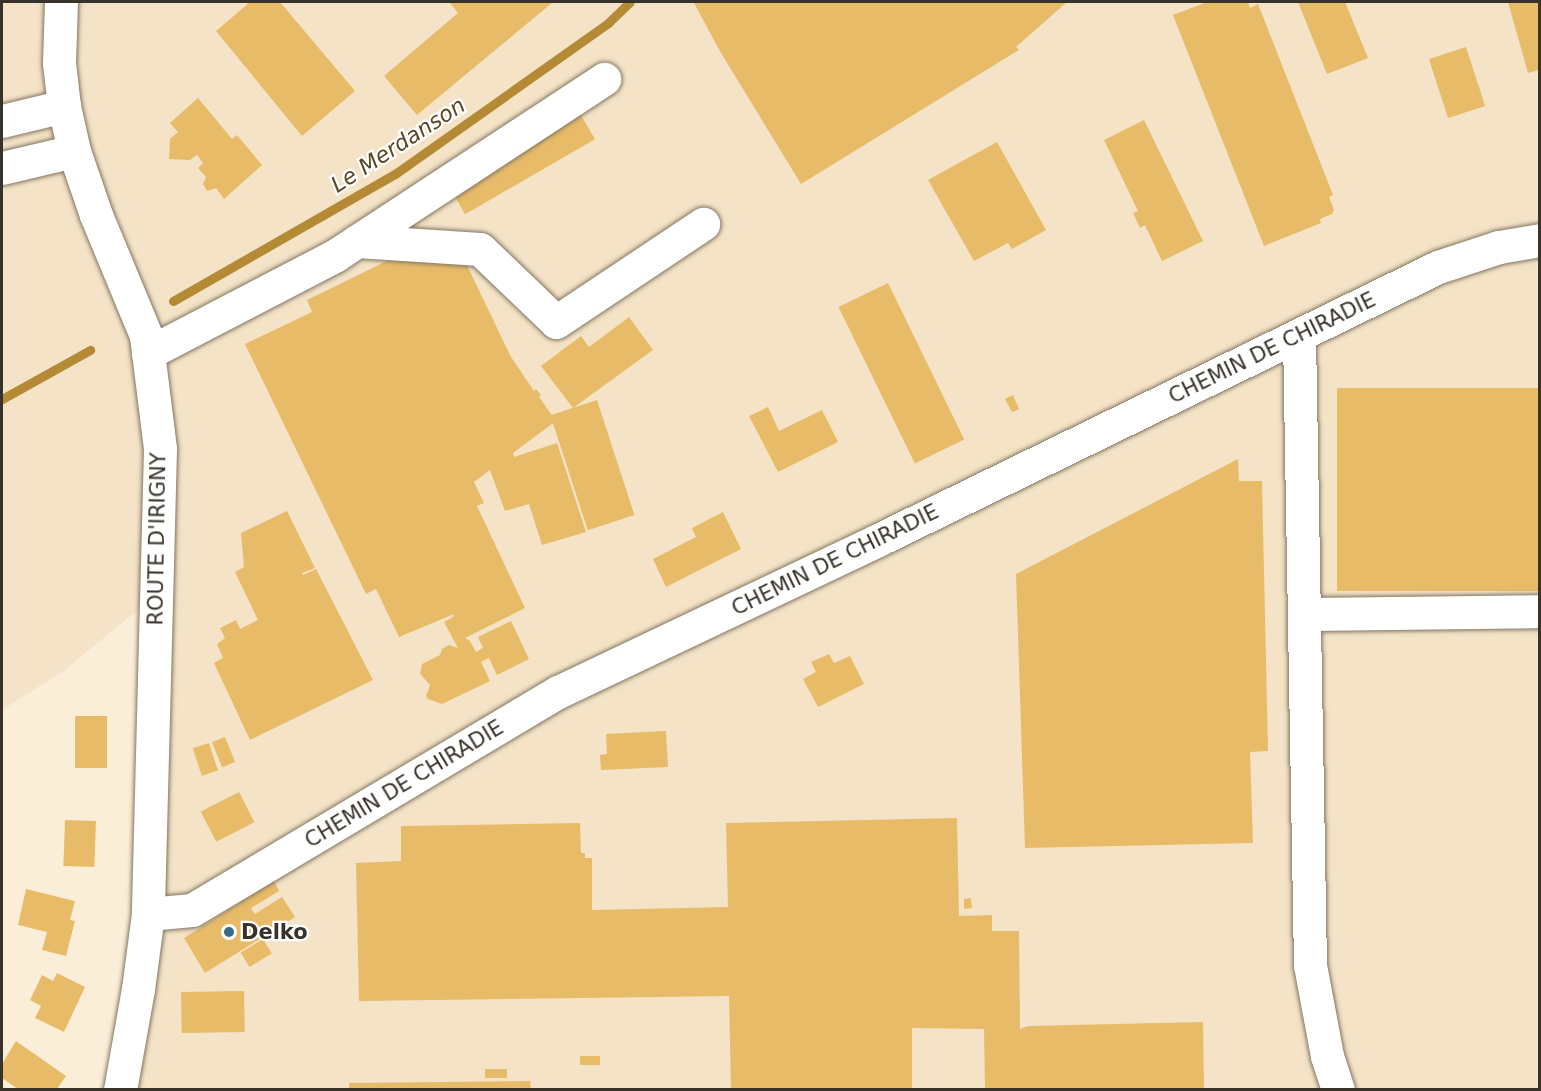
<!DOCTYPE html>
<style>
body{margin:0}
#map{position:relative;width:1541px;height:1091px;overflow:hidden;background:#fbeed8;font-family:"DejaVu Sans",sans-serif}
div>[style]{position:absolute}
.built>*{inset:0;background:#f4e3c6}
.stream>*{height:9px;margin:-4.5px;padding:0 4.5px;transform-origin:4.5px;border-radius:4.5px;background:#b48a35}
.building>*{inset:0;background:#e8bb69;transform-origin:0 0}
.roads{filter:drop-shadow(0 0 2px #827662) drop-shadow(0 0 2px #827662)}
.minor>*{height:33px;margin:-16.5px;padding:0 16.5px;transform-origin:16.5px;border-radius:16.5px;background:#fff}
.dots>*{width:16px;height:16px;translate:-50% -50%;box-sizing:border-box;border:3px solid #fff;border-radius:50%}
span{translate:-50% -50%;white-space:nowrap;text-align:center;line-height:1.15;-webkit-text-stroke:4.5px #fff;paint-order:stroke}
.street-label{font-size:21px;color:#38332a}
.poi-label{font-size:21px;color:#38332a;font-weight:700}
.left{translate:0 -50%;text-align:left}
.water-label{font-size:22px;color:#594622;font-style:italic}
.frame{position:absolute;inset:0;border:3px solid #38332a;pointer-events:none}
</style>
<div id="map">
<div class="built">
<div style="clip-path:polygon(2px 2px,1539px 2px,1539px 1089px,106px 1089px,137px 918px,140px 608px,65px 670px,2px 710px)"></div>
</div>
<div class="stream">
<div style="left:173px;top:301px;width:256px;rotate:-29.8deg"></div>
<div style="left:395px;top:174px;width:261px;rotate:-35.3deg"></div>
<div style="left:608px;top:23px;width:30px;rotate:-44deg"></div>
<div style="left:2px;top:399px;width:101px;rotate:-29.1deg"></div>
</div>
<div class="building">
<div style="clip-path:polygon(250px 2px,280px 2px,355px 91px,302px 136px,216px 31px)"></div>
<div style="clip-path:polygon(449px 2px,553px 2px,417px 115px,384px 76px,458px 13px)"></div>
<div style="clip-path:polygon(696px 2px,1067px 2px,1016px 47px,1019px 50px,801px 184px,721px 53px,694px 3px)"></div>
<div style="clip-path:polygon(1207px 2px,1248px 2px,1250px 8px,1258px 4px,1333px 195px,1329px 197px,1334px 210px,1332px 214px,1320px 219px,1321px 223px,1264px 246px,1173px 15px)"></div>
<div style="clip-path:polygon(1298px 2px,1345px 2px,1368px 58px,1327px 74px)"></div>
<div style="clip-path:polygon(1508px 2px,1539px 2px,1539px 70px,1528px 73px)"></div>
<div style="left:1466px;top:47px;width:62px;height:39px;rotate:72deg"></div>
<div style="clip-path:polygon(198px 98px,232px 139px,237px 135px,262px 165px,224px 199px,216px 188px,207px 191px,203px 184px,206px 177px,198px 168px,203px 163px,197px 155px,190px 160px,169px 159px,170px 139px,178px 132px,170px 123px)"></div>
<div style="left:577px;top:108px;width:36px;height:150px;rotate:60deg"></div>
<div style="clip-path:polygon(1144px 120px,1203px 241px,1162px 261px,1145px 225px,1140px 228px,1133px 213px,1138px 211px,1104px 140px)"></div>
<div style="clip-path:polygon(997px 142px,1046px 230px,1012px 249px,1008px 243px,974px 261px,928px 180px)"></div>
<div style="clip-path:polygon(397px 256px,464px 259px,511px 357px,534px 391px,536px 389px,541px 395px,539px 397px,556px 421px,513px 453px,514px 457px,557px 443px,586px 532px,542px 545px,529px 504px,505px 511px,490px 470px,474px 482px,484px 503px,477px 506px,525px 608px,465px 638px,470px 641px,476px 652px,483px 648px,478px 637px,511px 621px,529px 659px,497px 675px,489px 658px,481px 662px,490px 681px,442px 704px,428px 699px,426px 696px,430px 685px,420px 674px,422px 664px,440px 655px,442px 649px,449px 645px,458px 648px,444px 622px,453px 617px,454px 614px,399px 637px,376px 589px,366px 594px,245px 344px,312px 312px,307px 300px)"></div>
<div style="left:888px;top:283px;width:174px;height:55px;rotate:64deg"></div>
<div style="clip-path:polygon(629px 317px,653px 350px,573px 408px,541px 366px,581px 336px,589px 347px)"></div>
<div style="left:1539px;top:388px;width:203px;height:202px;rotate:90deg"></div>
<div style="clip-path:polygon(1013px 395px,1019px 409px,1012px 412px,1005px 399px)"></div>
<div style="left:597px;top:400px;width:121px;height:49px;rotate:72deg"></div>
<div style="clip-path:polygon(768px 407px,779px 431px,822px 410px,838px 442px,778px 472px,749px 416px)"></div>
<div style="clip-path:polygon(1238px 459px,1239px 481px,1262px 481px,1268px 751px,1250px 752px,1253px 843px,1025px 848px,1016px 574px)"></div>
<div style="clip-path:polygon(287px 511px,315px 568px,302px 573px,303px 575px,316px 569px,373px 680px,250px 740px,214px 663px,223px 658px,217px 644px,225px 638px,220px 628px,236px 620px,240px 629px,258px 620px,235px 572px,244px 567px,241px 533px)"></div>
<div style="clip-path:polygon(723px 512px,741px 549px,666px 587px,653px 559px,696px 537px,692px 528px)"></div>
<div style="clip-path:polygon(829px 654px,834px 663px,850px 656px,864px 684px,818px 707px,803px 679px,816px 672px,811px 662px)"></div>
<div style="left:75px;top:716px;width:32px;height:52px"></div>
<div style="clip-path:polygon(666px 731px,668px 767px,601px 770px,600px 755px,607px 754px,606px 734px)"></div>
<div style="left:225px;top:737px;width:27px;height:14px;rotate:68deg"></div>
<div style="left:209px;top:743px;width:29px;height:17px;rotate:72deg"></div>
<div style="left:239px;top:792px;width:34px;height:43px;rotate:63deg"></div>
<div style="clip-path:polygon(957px 818px,959px 916px,992px 915px,992px 931px,1019px 931px,1020px 1029px,1028px 1026px,1203px 1022px,1204px 1089px,985px 1089px,984px 1029px,912px 1028px,912px 1089px,731px 1089px,729px 996px,359px 1001px,356px 863px,401px 861px,401px 826px,580px 823px,581px 853px,585px 853px,585px 858px,592px 858px,592px 910px,728px 907px,726px 823px)"></div>
<div style="left:65px;top:820px;width:31px;height:46px;rotate:2deg"></div>
<div style="clip-path:polygon(274px 881px,279px 891px,251px 908px,255px 914px,282px 897px,295px 917px,205px 973px,184px 938px)"></div>
<div style="clip-path:polygon(26px 889px,75px 901px,70px 920px,75px 921px,66px 956px,42px 950px,47px 932px,18px 925px)"></div>
<div style="clip-path:polygon(971px 898px,972px 908px,964px 909px,964px 899px)"></div>
<div style="left:263px;top:939px;width:17px;height:26px;rotate:59deg"></div>
<div style="clip-path:polygon(57px 973px,85px 987px,64px 1032px,35px 1018px,41px 1006px,30px 1000px,42px 975px,53px 981px)"></div>
<div style="left:244px;top:991px;width:41px;height:63px;rotate:89deg"></div>
<div style="clip-path:polygon(16px 1041px,66px 1076px,57px 1089px,18px 1089px,2px 1078px,2px 1064px)"></div>
<div style="left:600px;top:1056px;width:9px;height:20px;rotate:90deg"></div>
<div style="left:485px;top:1069px;width:22px;height:9px"></div>
<div style="clip-path:polygon(530px 1081px,531px 1089px,349px 1089px,349px 1083px)"></div>
</div>
<div class="roads">
<div class="minor">
<div style="left:61px;top:2px;width:61px;rotate:91.9deg"></div>
<div style="left:59px;top:63px;width:43px;rotate:83.4deg"></div>
<div style="left:64px;top:106px;width:46px;rotate:77.5deg"></div>
<div style="left:74px;top:151px;width:68px;rotate:71deg"></div>
<div style="left:96px;top:215px;width:131px;rotate:67.5deg"></div>
<div style="left:146px;top:336px;width:114px;rotate:82.9deg"></div>
<div style="left:160px;top:449px;width:465px;rotate:91.5deg"></div>
<div style="left:148px;top:914px;width:76px;rotate:97.6deg"></div>
<div style="left:138px;top:989px;width:103px;rotate:100.1deg"></div>
<div style="left:2px;top:121px;width:64px;rotate:-13.6deg"></div>
<div style="left:2px;top:168px;width:74px;rotate:-13.3deg"></div>
<div style="left:357px;top:241px;width:123px;rotate:3.7deg"></div>
<div style="left:480px;top:249px;width:105px;rotate:43.8deg"></div>
<div style="left:556px;top:322px;width:177px;rotate:-33.7deg"></div>
<div style="left:1299px;top:335px;width:630px;rotate:89deg"></div>
<div style="left:1310px;top:965px;width:93px;rotate:79.4deg"></div>
<div style="left:1327px;top:1056px;width:36px;rotate:72deg"></div>
<div style="left:148px;top:353px;width:212px;rotate:-27.5deg"></div>
<div style="left:336px;top:255px;width:321px;rotate:-33.3deg"></div>
<div style="left:1305px;top:614px;width:235px;rotate:-0.7deg"></div>
<div style="left:148px;top:914px;width:44px;rotate:-5.2deg"></div>
<div style="left:192px;top:910px;width:426px;rotate:-30.8deg"></div>
<div style="left:558px;top:692px;width:354px;rotate:-25.4deg"></div>
<div style="left:878px;top:540px;width:623px;rotate:-25.99deg"></div>
<div style="left:1438px;top:267px;width:64px;rotate:-18.2deg"></div>
<div style="left:1499px;top:247px;width:42px;rotate:-9.7deg"></div>
</div>
</div>
<div class="dots">
<div style="left:229px;top:932px;background:#346b86"></div>
</div>
<div class="street-label">
<span style="left:1272px;top:348px;rotate:-26deg">CHEMIN DE CHIRADIE</span>
<span style="left:157px;top:539px;rotate:-89deg">ROUTE D'IRIGNY</span>
<span style="left:835px;top:560px;rotate:-26deg">CHEMIN DE CHIRADIE</span>
<span style="left:404px;top:784px;rotate:-31deg">CHEMIN DE CHIRADIE</span>
</div>
<div class="poi-label">
<span class="left" style="left:241px;top:932px">Delko</span>
</div>
<div class="water-label">
<span style="left:398px;top:145px;rotate:-33deg">Le Merdanson</span>
</div>
<div class="frame"></div>
</div>
